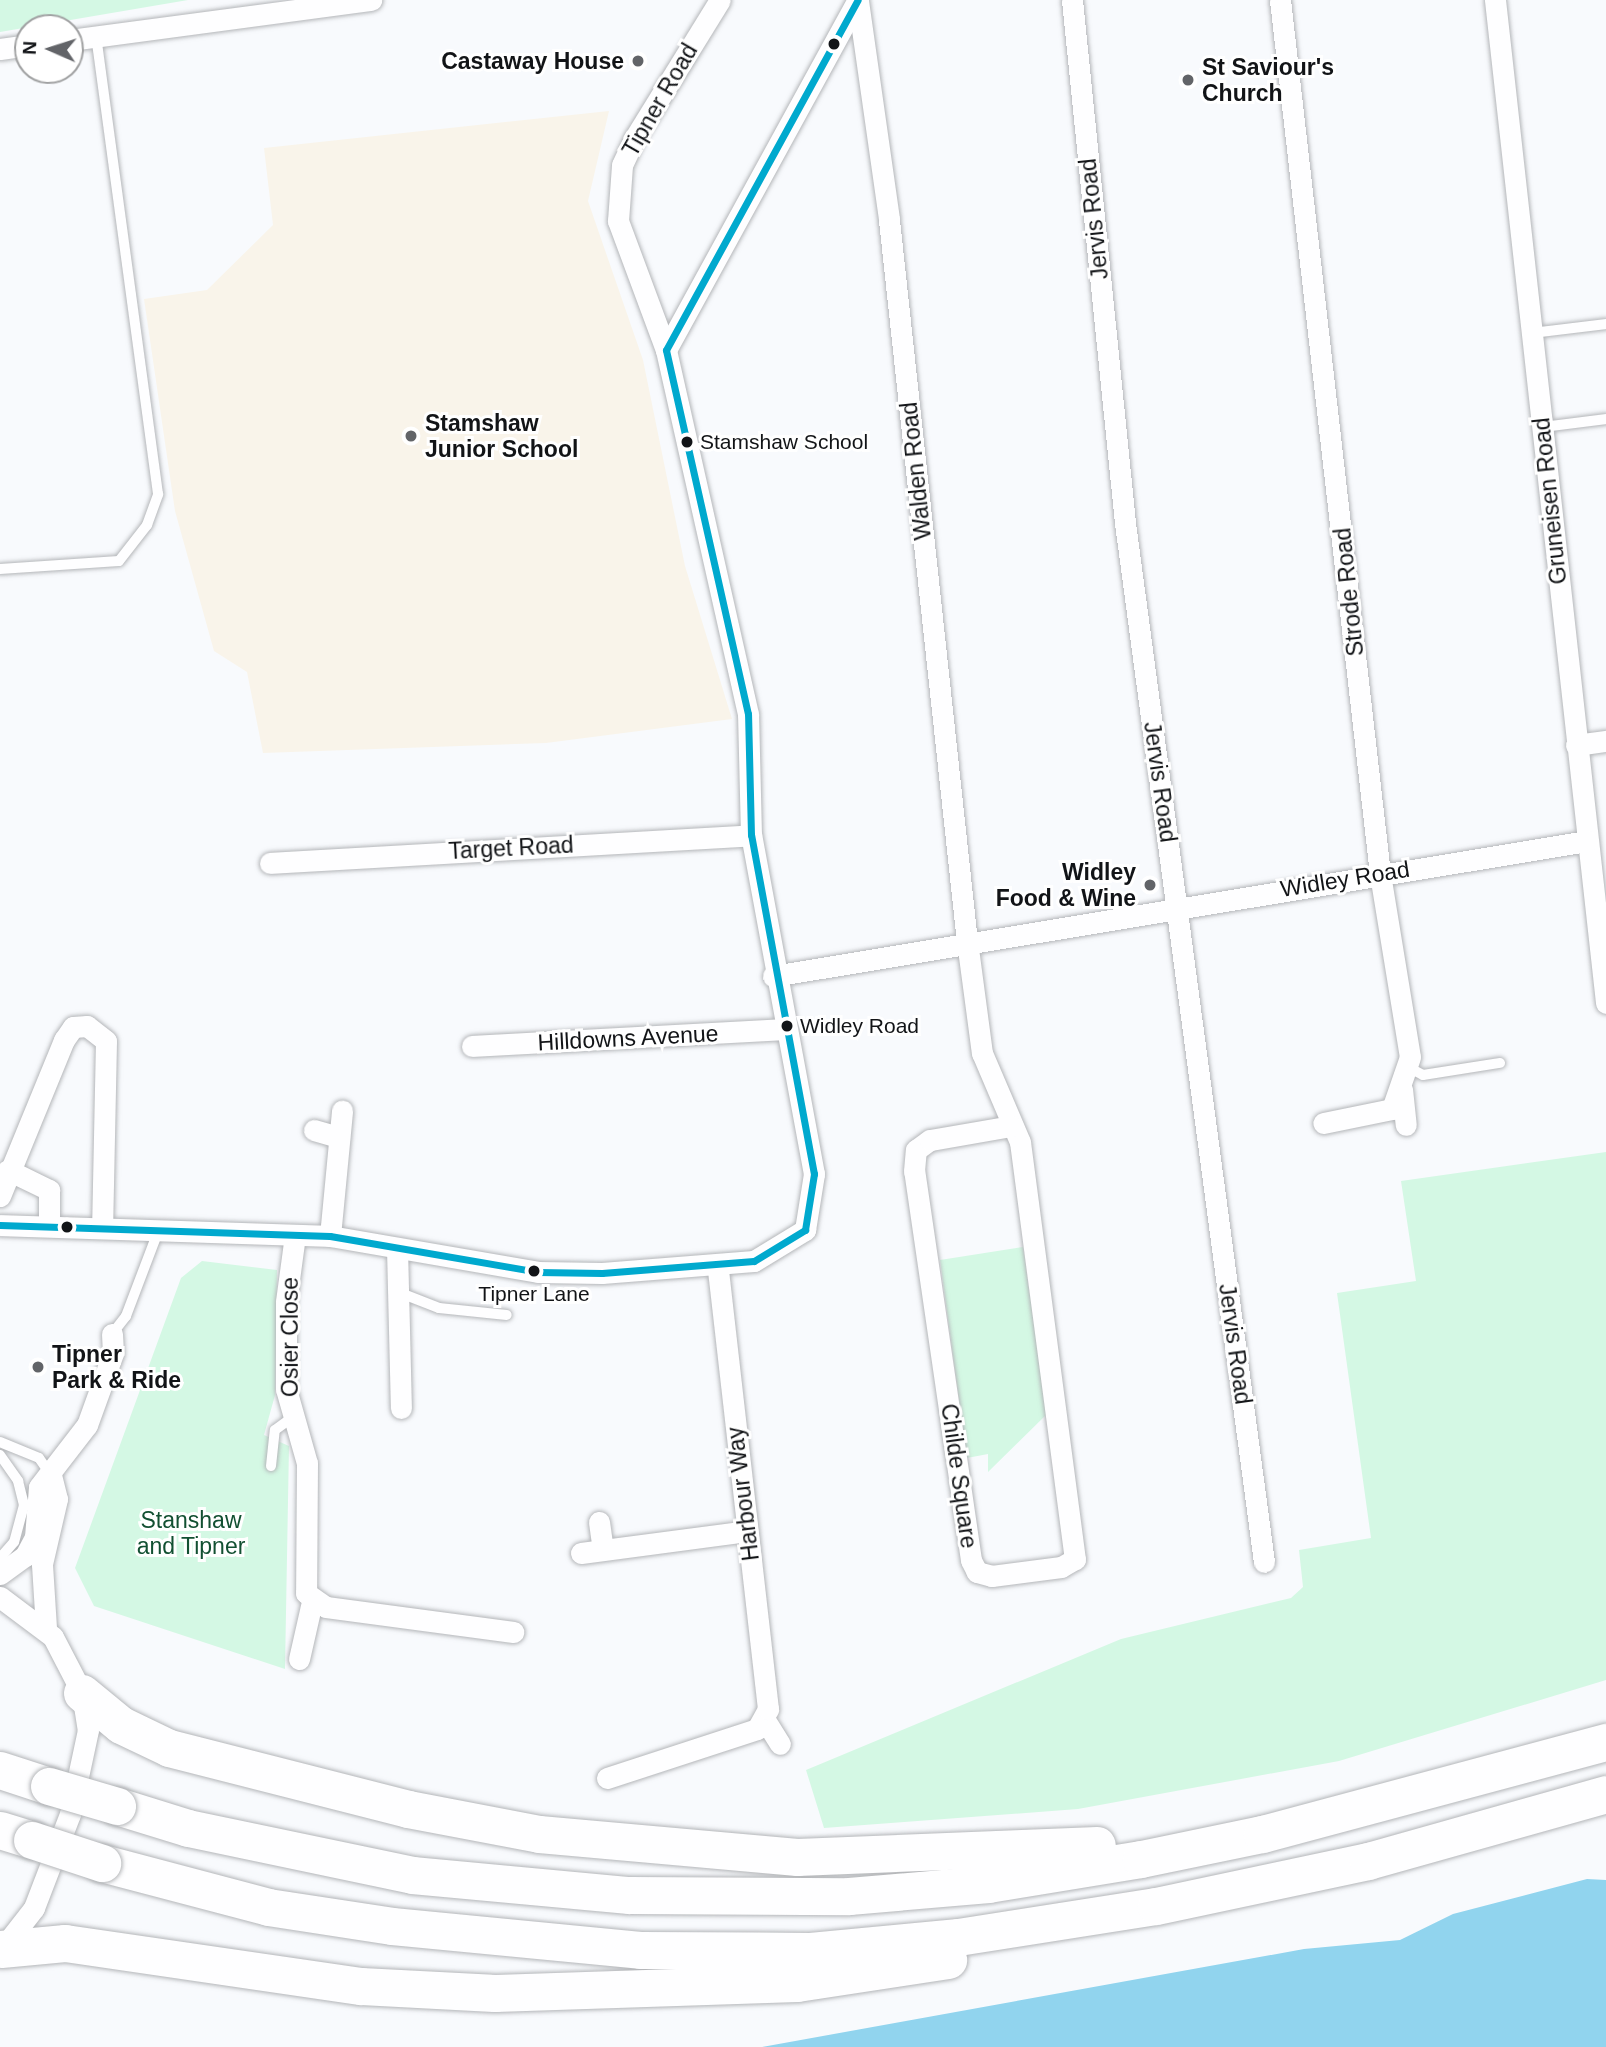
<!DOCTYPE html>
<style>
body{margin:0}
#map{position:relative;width:1606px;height:2047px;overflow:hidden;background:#f8fafd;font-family:Helvetica,sans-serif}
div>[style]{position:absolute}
.education>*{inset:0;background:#f9f4ea}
.green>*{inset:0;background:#d4f8e4}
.water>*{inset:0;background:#91d4ee}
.roads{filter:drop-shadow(0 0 2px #b4b6b9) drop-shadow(0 0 2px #b4b6b9)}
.service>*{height:10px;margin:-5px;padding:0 5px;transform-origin:5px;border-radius:5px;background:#fefeff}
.minor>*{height:21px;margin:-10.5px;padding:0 10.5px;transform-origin:10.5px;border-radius:10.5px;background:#fefeff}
.motorway>*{height:37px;margin:-18.5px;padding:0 18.5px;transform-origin:18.5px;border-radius:18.5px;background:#fefeff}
.bridges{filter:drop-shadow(0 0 2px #b4b6b9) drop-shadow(0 0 2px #b4b6b9)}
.motorway-bridge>*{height:37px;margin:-18.5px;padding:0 18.5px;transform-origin:18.5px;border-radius:18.5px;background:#fefeff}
.bus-1>*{height:7px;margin:-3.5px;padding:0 3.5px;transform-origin:3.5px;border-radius:3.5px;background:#00a9ce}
.dots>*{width:19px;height:19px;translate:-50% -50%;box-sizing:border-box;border:4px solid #fff;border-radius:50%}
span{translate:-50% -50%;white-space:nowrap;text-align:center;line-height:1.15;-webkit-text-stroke:6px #fff;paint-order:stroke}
.bus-label{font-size:21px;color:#121417}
.left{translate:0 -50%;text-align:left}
.poi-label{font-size:23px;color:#121417;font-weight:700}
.right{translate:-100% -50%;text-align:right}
.street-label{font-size:23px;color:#121417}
.park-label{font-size:23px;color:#125032}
.north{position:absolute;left:14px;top:14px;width:70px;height:70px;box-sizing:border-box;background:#fff;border:2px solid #a0a1a2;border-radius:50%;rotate:273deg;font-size:19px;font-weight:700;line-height:28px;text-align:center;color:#121417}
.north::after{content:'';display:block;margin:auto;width:24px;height:32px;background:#626468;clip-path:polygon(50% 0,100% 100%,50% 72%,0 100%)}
</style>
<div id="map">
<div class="education">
<div style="clip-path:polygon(609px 111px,588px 201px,643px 360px,685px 566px,732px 719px,546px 743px,263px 753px,247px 672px,214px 651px,175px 511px,144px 299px,207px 290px,273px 225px,264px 148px)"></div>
</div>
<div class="green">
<div style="clip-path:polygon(0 0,188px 0,0 32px)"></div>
<div style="clip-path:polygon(1606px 1152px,1606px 1680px,1339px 1761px,1078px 1809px,824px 1828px,806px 1770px,1121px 1639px,1291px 1598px,1303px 1587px,1299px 1550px,1371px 1538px,1337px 1293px,1416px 1281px,1401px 1181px)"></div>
<div style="clip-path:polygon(1023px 1247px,1047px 1414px,988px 1472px,988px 1454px,967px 1458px,940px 1260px)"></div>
<div style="clip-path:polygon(202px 1261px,277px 1270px,275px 1395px,264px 1435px,289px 1446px,285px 1669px,94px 1606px,75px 1568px,181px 1278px)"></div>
</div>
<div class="water">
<div style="clip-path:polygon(1587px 1879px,1606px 1880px,1606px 2047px,762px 2047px,1304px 1949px,1400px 1940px,1453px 1914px)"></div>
</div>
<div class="roads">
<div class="service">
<div style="left:1532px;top:333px;width:75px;rotate:-6.9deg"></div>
<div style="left:1543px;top:427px;width:64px;rotate:-7.2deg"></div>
<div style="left:0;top:569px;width:119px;rotate:-3.8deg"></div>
<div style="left:119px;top:561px;width:46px;rotate:-52.1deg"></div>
<div style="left:147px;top:525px;width:33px;rotate:-70deg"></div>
<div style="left:158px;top:494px;width:461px;rotate:-97.7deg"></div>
<div style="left:1406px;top:1066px;width:19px;rotate:28deg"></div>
<div style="left:1423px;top:1075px;width:78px;rotate:-8.9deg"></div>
<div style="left:398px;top:1292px;width:44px;rotate:21.3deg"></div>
<div style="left:439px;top:1308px;width:68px;rotate:5.9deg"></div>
<div style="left:112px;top:1334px;width:23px;rotate:-52deg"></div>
<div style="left:126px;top:1316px;width:93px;rotate:-69.2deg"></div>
<div style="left:0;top:1442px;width:42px;rotate:22.3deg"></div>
<div style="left:39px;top:1458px;width:21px;rotate:55deg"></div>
<div style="left:0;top:1455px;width:32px;rotate:55deg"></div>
<div style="left:18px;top:1481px;width:25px;rotate:76deg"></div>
<div style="left:24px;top:1505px;width:38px;rotate:105deg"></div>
<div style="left:14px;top:1542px;width:21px;rotate:131deg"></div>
<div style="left:271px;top:1466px;width:36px;rotate:-84deg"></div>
<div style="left:275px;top:1430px;width:22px;rotate:-36deg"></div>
</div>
<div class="minor">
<div style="left:1072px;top:0;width:526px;rotate:84.21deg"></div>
<div style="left:1125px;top:523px;width:1048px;rotate:82.38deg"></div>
<div style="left:1280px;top:0;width:880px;rotate:83.47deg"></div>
<div style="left:1380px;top:874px;width:185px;rotate:80.7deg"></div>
<div style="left:1410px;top:1057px;width:55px;rotate:109.1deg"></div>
<div style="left:1392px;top:1109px;width:70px;rotate:168.5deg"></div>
<div style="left:1495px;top:0;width:1009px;rotate:83.68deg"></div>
<div style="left:858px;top:1px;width:221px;rotate:81.9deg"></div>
<div style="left:889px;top:220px;width:725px;rotate:83.83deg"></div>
<div style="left:967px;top:941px;width:113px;rotate:82.4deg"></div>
<div style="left:982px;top:1053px;width:97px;rotate:66.9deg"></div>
<div style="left:1020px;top:1142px;width:421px;rotate:82.5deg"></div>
<div style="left:1075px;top:1559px;width:16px;rotate:150deg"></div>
<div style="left:1061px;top:1567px;width:70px;rotate:172.6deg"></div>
<div style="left:992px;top:1576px;width:16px;rotate:-165deg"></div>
<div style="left:977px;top:1572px;width:13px;rotate:-117deg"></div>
<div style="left:971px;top:1560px;width:393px;rotate:-98.3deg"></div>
<div style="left:914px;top:1171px;width:21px;rotate:-85deg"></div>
<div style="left:916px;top:1150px;width:17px;rotate:-36deg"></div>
<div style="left:930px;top:1140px;width:82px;rotate:-9.8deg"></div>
<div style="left:70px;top:40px;width:304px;rotate:-7.6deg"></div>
<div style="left:0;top:49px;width:28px;rotate:-8deg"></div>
<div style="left:666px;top:350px;width:399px;rotate:-61.3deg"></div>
<div style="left:1576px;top:745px;width:30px;rotate:-8deg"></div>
<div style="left:270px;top:863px;width:482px;rotate:-3.3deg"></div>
<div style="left:773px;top:976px;width:825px;rotate:-9.42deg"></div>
<div style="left:472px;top:1046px;width:313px;rotate:-3.1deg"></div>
<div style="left:1402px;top:1089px;width:36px;rotate:84deg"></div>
<div style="left:314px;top:1130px;width:26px;rotate:16deg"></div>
<div style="left:8px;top:1170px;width:46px;rotate:26deg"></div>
<div style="left:49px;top:1190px;width:35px;rotate:90deg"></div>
<div style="left:0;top:1196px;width:169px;rotate:-67.7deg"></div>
<div style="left:64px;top:1040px;width:16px;rotate:-55deg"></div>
<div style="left:73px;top:1027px;width:14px;rotate:-4deg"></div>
<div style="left:87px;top:1026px;width:24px;rotate:38deg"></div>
<div style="left:106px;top:1041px;width:184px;rotate:91.2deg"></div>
<div style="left:0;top:1225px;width:330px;rotate:1.9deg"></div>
<div style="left:330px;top:1236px;width:211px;rotate:9.8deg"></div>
<div style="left:538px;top:1272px;width:64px;rotate:0.9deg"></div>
<div style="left:602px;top:1273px;width:152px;rotate:-4.5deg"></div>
<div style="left:754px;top:1261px;width:60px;rotate:-31.3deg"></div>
<div style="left:805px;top:1230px;width:57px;rotate:-80.9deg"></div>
<div style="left:814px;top:1174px;width:345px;rotate:-100.5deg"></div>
<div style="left:751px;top:835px;width:121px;rotate:-91.4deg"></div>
<div style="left:748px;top:714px;width:373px;rotate:-102.7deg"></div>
<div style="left:666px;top:350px;width:138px;rotate:-110.4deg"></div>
<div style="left:618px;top:221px;width:56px;rotate:-85.9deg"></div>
<div style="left:622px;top:165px;width:29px;rotate:-65deg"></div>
<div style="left:634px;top:139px;width:163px;rotate:-58.3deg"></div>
<div style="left:295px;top:1235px;width:68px;rotate:97.7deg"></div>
<div style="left:286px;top:1302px;width:87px;rotate:90deg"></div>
<div style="left:286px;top:1389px;width:77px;rotate:74.2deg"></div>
<div style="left:307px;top:1463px;width:130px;rotate:90.4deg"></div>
<div style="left:306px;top:1593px;width:24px;rotate:35deg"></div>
<div style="left:326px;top:1607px;width:189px;rotate:7.6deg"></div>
<div style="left:330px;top:1236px;width:126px;rotate:-84.5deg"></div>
<div style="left:397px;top:1248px;width:160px;rotate:88.6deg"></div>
<div style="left:599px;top:1522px;width:28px;rotate:82deg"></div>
<div style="left:581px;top:1553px;width:167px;rotate:-7.5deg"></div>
<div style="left:0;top:1574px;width:31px;rotate:-36deg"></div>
<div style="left:25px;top:1556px;width:21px;rotate:-62deg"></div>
<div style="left:35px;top:1537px;width:50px;rotate:-85.4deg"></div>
<div style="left:39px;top:1487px;width:78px;rotate:-52.3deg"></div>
<div style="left:87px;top:1425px;width:77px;rotate:-70.1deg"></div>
<div style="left:113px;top:1353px;width:19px;rotate:-93deg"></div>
<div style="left:0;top:1597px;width:66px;rotate:37deg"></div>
<div style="left:53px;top:1637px;width:63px;rotate:62.6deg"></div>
<div style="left:82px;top:1693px;width:37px;rotate:81deg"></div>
<div style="left:88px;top:1730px;width:86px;rotate:102.1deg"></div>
<div style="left:70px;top:1814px;width:101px;rotate:111deg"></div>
<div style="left:34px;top:1908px;width:52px;rotate:128deg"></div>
<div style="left:46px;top:1628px;width:64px;rotate:-93.6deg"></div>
<div style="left:42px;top:1564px;width:67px;rotate:-77deg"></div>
<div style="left:57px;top:1499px;width:25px;rotate:-104deg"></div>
<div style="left:299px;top:1659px;width:58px;rotate:-77.2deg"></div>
<div style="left:765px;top:1720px;width:28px;rotate:58deg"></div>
<div style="left:607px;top:1778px;width:158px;rotate:-18.1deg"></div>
<div style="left:757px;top:1729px;width:23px;rotate:-61deg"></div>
<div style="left:768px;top:1709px;width:445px;rotate:-96.5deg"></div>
</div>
<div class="motorway">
<div style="left:82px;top:1693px;width:50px;rotate:39.4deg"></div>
<div style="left:121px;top:1725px;width:53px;rotate:25.6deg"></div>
<div style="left:169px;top:1748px;width:247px;rotate:14.3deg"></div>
<div style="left:408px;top:1809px;width:133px;rotate:10.8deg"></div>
<div style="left:539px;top:1834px;width:259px;rotate:5.1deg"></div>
<div style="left:797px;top:1857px;width:300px;rotate:-2.3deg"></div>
<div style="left:0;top:1770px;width:52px;rotate:18.1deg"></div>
<div style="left:117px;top:1806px;width:74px;rotate:17.2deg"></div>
<div style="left:188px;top:1828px;width:229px;rotate:11.8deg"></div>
<div style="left:412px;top:1875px;width:218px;rotate:5.3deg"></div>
<div style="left:629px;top:1895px;width:220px;rotate:0.3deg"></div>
<div style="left:849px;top:1896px;width:140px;rotate:-4.9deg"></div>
<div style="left:988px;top:1884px;width:155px;rotate:-9.3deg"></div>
<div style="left:1141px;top:1859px;width:124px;rotate:-11.7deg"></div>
<div style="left:1262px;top:1834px;width:356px;rotate:-15deg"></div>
<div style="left:0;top:1830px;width:34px;rotate:17deg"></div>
<div style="left:102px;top:1863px;width:172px;rotate:14.8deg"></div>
<div style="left:268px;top:1907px;width:125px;rotate:8.7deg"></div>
<div style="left:392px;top:1926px;width:249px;rotate:5.5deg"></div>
<div style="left:640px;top:1950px;width:170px;rotate:0.3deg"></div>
<div style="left:810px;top:1951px;width:149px;rotate:-5.4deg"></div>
<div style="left:958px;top:1937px;width:200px;rotate:-8.9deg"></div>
<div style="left:1156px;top:1906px;width:217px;rotate:-12deg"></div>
<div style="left:1368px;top:1861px;width:247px;rotate:-15.7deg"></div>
<div style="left:1px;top:1949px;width:64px;rotate:-5.4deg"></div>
<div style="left:65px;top:1943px;width:299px;rotate:8.3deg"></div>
<div style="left:361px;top:1986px;width:134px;rotate:3deg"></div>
<div style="left:495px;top:1993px;width:302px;rotate:-1.9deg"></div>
<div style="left:797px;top:1983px;width:153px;rotate:-8.7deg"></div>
</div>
</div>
<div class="bridges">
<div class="motorway-bridge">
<div style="left:49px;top:1786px;width:71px;rotate:16.4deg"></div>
<div style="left:32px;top:1840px;width:74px;rotate:18.2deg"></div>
</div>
</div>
<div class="bus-1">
<div style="left:0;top:1225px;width:330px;rotate:1.9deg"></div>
<div style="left:330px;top:1236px;width:211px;rotate:9.8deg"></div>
<div style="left:538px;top:1272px;width:64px;rotate:0.9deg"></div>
<div style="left:602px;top:1273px;width:152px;rotate:-4.5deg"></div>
<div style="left:754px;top:1261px;width:60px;rotate:-31.3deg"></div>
<div style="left:805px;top:1230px;width:57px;rotate:-80.9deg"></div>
<div style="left:814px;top:1174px;width:345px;rotate:-100.5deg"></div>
<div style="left:751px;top:835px;width:121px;rotate:-91.4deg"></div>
<div style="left:748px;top:714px;width:373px;rotate:-102.7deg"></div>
<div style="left:666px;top:350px;width:399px;rotate:-61.3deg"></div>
</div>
<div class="dots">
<div style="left:834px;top:44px;background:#121417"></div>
<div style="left:638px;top:61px;background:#626468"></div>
<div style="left:1188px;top:80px;background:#626468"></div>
<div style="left:411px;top:436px;background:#626468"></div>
<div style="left:687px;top:442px;background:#121417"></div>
<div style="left:1150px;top:885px;background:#626468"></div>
<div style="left:787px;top:1026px;background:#121417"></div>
<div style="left:67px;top:1227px;background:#121417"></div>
<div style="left:534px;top:1271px;background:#121417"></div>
<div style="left:38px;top:1367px;background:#626468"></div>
</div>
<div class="bus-label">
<span class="left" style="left:700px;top:442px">Stamshaw School</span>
<span class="left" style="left:800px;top:1026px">Widley Road</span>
<span style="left:534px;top:1294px">Tipner Lane</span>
</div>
<div class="poi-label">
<span class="right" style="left:624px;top:61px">Castaway House</span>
<span class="left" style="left:1202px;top:80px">St Saviour's<br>Church</span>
<span class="left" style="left:425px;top:436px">Stamshaw<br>Junior School</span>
<span class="right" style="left:1136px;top:885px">Widley<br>Food &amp; Wine</span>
<span class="left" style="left:52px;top:1367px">Tipner<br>Park &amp; Ride</span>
</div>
<div class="street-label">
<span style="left:660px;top:100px;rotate:-60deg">Tipner Road</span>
<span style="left:1094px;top:219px;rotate:-96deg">Jervis Road</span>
<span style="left:916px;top:471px;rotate:-96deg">Walden Road</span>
<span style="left:1550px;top:501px;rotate:-96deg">Gruneisen Road</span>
<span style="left:1349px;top:592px;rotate:-96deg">Strode Road</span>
<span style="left:1160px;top:782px;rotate:82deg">Jervis Road</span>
<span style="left:511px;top:848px;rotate:-3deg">Target Road</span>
<span style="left:1345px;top:879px;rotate:-9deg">Widley Road</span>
<span style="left:628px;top:1038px;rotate:-3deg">Hilldowns Avenue</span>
<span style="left:290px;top:1337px;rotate:-90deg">Osier Close</span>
<span style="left:1235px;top:1344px;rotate:82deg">Jervis Road</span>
<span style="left:959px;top:1476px;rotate:82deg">Childe Square</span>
<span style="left:743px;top:1494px;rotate:-97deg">Harbour Way</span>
</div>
<div class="park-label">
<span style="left:191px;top:1533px">Stanshaw<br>and Tipner</span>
</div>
<div class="north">N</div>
</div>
